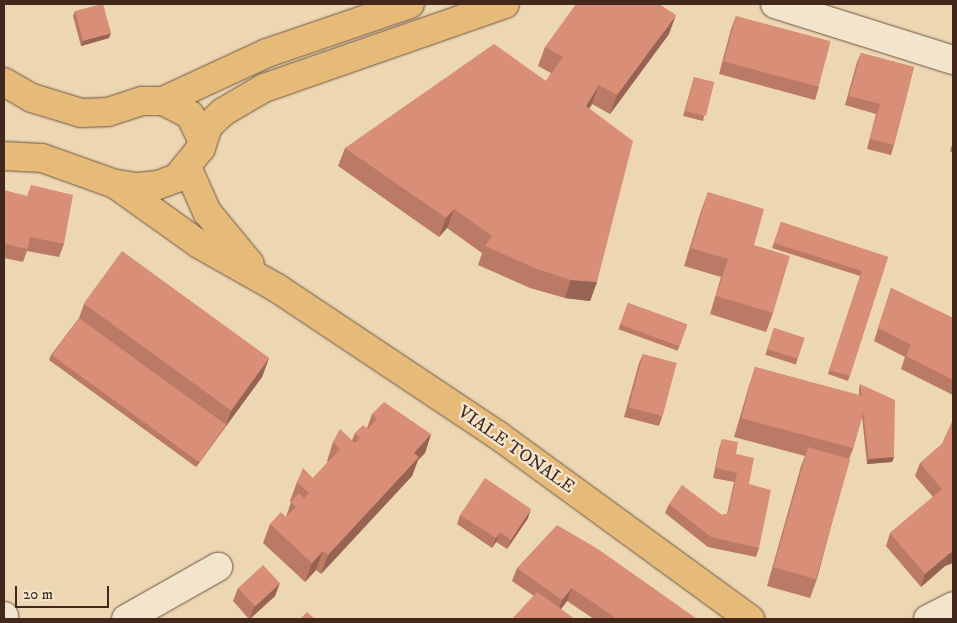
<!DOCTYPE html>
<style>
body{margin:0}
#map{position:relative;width:957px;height:623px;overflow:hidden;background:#edd6b2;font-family:"IM FELL DW Pica",serif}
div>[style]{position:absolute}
.roads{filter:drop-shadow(0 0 1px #6c5440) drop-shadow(0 0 1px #6c5440)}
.minor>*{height:28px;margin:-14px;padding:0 14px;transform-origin:14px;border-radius:14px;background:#f3e4cd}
.major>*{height:28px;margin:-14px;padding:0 14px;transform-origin:14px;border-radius:14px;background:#e6bb79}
.wall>*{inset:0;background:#ba7a66;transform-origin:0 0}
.shaded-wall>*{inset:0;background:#976353}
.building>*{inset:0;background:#d88e77;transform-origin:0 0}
span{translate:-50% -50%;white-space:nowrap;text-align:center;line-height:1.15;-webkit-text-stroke:5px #f3e4cd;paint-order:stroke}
.street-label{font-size:18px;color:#41281a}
.frame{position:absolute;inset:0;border:5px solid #41281a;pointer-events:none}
.scale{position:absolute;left:15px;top:586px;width:94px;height:22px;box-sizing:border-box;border:2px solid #41281a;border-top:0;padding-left:6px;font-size:15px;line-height:18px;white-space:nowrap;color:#41281a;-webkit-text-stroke:4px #f3e4cd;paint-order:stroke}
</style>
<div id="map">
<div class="roads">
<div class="minor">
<div style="left:775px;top:4px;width:187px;rotate:17.5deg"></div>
<div style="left:4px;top:616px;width:3px;rotate:90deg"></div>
<div style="left:126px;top:619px;width:106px;rotate:-29.5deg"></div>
<div style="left:928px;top:619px;width:28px;rotate:-27deg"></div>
</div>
<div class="major">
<div style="left:4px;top:82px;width:32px;rotate:30deg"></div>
<div style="left:32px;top:98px;width:51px;rotate:17deg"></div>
<div style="left:81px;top:113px;width:27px;rotate:-2deg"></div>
<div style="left:108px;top:112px;width:36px;rotate:-18deg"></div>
<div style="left:142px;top:101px;width:21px"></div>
<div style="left:163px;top:101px;width:30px;rotate:27deg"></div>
<div style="left:190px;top:115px;width:25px;rotate:64deg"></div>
<div style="left:201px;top:138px;width:10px;rotate:90deg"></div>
<div style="left:201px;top:148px;width:38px;rotate:129deg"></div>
<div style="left:177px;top:178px;width:20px;rotate:160deg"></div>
<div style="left:158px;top:185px;width:21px;rotate:175deg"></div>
<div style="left:137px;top:187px;width:22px;rotate:-172deg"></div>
<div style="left:115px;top:184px;width:77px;rotate:-160.4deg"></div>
<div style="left:42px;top:158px;width:38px;rotate:-177deg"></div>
<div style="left:163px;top:101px;width:115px;rotate:-24.8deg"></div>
<div style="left:267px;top:53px;width:151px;rotate:-18.9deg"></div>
<div style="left:201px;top:148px;width:23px;rotate:-72deg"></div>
<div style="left:208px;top:126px;width:21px;rotate:-43deg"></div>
<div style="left:223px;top:112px;width:48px;rotate:-30.3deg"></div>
<div style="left:264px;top:88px;width:255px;rotate:-19.2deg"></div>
<div style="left:187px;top:167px;width:49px;rotate:66deg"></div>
<div style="left:207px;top:212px;width:67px;rotate:50.4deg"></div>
<div style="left:115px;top:184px;width:103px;rotate:35.5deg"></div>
<div style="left:199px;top:244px;width:90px;rotate:29.4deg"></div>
<div style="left:277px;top:288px;width:267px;rotate:33.7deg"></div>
<div style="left:499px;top:436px;width:311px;rotate:36.1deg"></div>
</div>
</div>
<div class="wall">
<div style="clip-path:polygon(75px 11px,109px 38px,81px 46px,73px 16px)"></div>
<div style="clip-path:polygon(736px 16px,819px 87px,815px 100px,719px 74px,731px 29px)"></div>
<div style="clip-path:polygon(669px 34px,610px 114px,592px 104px,589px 109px,597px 282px,590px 301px,565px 298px,530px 288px,478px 265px,482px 253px,447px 228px,439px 237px,338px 166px,345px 148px,546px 81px,551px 73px,538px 66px,545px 47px)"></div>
<div style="clip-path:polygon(861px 53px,914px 67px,894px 145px,891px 155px,867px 149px,876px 114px,845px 105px,857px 62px)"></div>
<div style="clip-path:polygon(694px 77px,704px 117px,703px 121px,683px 116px)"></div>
<div style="clip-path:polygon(953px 142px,953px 153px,950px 151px)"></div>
<div style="clip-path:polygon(4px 190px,64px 244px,59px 257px,27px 251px,23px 262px,4px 258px)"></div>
<div style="clip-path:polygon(708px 192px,754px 245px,773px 313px,766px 332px,710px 314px,721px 277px,684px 266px,701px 211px)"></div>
<div style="clip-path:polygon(781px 222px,888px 257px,848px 381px,828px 374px,860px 276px,772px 248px)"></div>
<div style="clip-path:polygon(891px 288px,953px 318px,953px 395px,901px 369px,905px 357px,874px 341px)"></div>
<div style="left:628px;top:303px;width:63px;height:28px;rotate:20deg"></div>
<div style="clip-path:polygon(84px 304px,269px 358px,262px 377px,196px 467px,49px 360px,51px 355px,79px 318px)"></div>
<div style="left:774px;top:328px;width:32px;height:28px;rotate:18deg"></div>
<div style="clip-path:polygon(643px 354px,662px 417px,659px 426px,624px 417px,639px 363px)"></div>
<div style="clip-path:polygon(755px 367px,859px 396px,859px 389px,860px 384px,894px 457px,892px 462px,867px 464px,862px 417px,853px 449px,849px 459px,817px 579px,810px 598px,767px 586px,801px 466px,805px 456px,734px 437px,749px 386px)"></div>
<div style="clip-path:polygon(372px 414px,431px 434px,425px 453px,418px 460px,412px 476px,321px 574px,316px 570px,305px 582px,263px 543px,270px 524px,286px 517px,291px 502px,290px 501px,297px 482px,313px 478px,328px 462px,327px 461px,333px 442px,352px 440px,355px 433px,367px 428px)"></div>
<div style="clip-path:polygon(953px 420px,953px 563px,945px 566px,921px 587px,886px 546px,890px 533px,933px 497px,915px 476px,920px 463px,942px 444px)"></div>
<div style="clip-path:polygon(722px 439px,736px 454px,749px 484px,759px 548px,756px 557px,708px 547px,665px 513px,669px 504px,722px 515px,727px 514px,734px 482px,713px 478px,719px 449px)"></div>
<div style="clip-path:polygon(460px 515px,528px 518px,507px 549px,496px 542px,492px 548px,457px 524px)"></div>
<div style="clip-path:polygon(517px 568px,697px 619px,594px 619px,567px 601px,561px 609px,534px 596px,512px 581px)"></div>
<div style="clip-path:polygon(238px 588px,275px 596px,249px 619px,233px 601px)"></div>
</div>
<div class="shaded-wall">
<div style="clip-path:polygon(676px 15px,669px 34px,610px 114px,617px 95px)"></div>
<div style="clip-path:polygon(111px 33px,109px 38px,81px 46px,83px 41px)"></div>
<div style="clip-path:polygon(599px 85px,592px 104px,579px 125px,586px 106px)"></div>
<div style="clip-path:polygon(454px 209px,447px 228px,439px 237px,446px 218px)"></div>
<div style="clip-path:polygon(571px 280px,597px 282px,590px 301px,565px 298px)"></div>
<div style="clip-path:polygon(269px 358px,262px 377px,196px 467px,198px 462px,226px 425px,231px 411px)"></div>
<div style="clip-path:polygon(431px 434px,425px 453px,418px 460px,412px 476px,321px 574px,328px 555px,414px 453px)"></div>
<div style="clip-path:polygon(894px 457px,892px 462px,867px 464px,869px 459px)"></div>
<div style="clip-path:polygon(531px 509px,528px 518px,507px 549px,511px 540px)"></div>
<div style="clip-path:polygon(500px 532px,496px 542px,492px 548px,496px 538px)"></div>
<div style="clip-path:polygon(323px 551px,316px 570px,305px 582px,312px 563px)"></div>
<div style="clip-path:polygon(953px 552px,953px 563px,945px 566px,921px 587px,925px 574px,950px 553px)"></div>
<div style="clip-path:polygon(280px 583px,275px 596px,250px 619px,254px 607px)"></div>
<div style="clip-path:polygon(572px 588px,567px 601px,558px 613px,562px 600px)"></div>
</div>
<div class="building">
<div style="clip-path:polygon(102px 4px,103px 4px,111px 33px,83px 41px,75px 11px)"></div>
<div style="clip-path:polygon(576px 4px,659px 4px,676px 15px,617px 95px,599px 85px,586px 106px,633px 141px,597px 282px,571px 280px,537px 269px,485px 246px,492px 236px,454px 209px,446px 218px,345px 148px,494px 44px,546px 81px,563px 57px,545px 47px)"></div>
<div style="left:736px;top:16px;width:98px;height:47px;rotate:15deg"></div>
<div style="clip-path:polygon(861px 53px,914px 67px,894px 145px,870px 139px,880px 104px,849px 96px)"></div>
<div style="left:694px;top:77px;width:21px;height:35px;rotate:14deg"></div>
<div style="clip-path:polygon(31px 185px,73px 195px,64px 244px,30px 237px,28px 249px,4px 244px,4px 190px,27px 196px)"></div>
<div style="clip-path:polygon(708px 192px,764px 209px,754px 245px,790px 256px,773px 313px,716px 296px,728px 259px,691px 248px)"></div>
<div style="clip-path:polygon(781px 222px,888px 257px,850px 376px,829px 370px,862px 271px,774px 243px)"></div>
<div style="left:122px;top:251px;width:182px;height:65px;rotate:36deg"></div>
<div style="clip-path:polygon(891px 288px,953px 318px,953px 380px,906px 356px,911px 345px,878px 328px)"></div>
<div style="left:628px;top:303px;width:63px;height:23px;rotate:20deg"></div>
<div style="left:79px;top:318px;width:182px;height:46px;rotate:36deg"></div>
<div style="left:774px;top:328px;width:32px;height:22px;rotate:18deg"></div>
<div style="left:643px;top:354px;width:35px;height:55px;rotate:15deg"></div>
<div style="left:755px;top:367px;width:116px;height:53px;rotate:15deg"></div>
<div style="clip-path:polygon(860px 384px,895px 400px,894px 457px,869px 459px,863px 411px,867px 398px,862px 397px)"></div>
<div style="clip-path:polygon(384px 402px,431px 434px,414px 453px,419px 457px,328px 555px,323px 551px,312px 563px,270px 524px,281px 512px,286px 517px,296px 507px,291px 502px,299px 493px,304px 498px,309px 493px,297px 482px,303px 468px,313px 478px,340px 449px,333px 442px,340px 429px,355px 443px,360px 438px,355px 433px,363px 425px,368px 429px,377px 419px,372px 414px)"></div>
<div style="clip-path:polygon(953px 420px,953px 552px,950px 553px,925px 574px,890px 533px,942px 489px,920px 463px,942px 444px)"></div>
<div style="clip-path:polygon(722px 439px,738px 442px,736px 454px,754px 458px,749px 484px,771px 490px,759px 548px,711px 537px,669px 504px,682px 485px,722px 515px,728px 514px,737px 473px,716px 468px)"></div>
<div style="left:808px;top:447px;width:44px;height:125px;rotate:16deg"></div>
<div style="clip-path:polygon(485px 478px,531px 509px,511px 540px,500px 532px,496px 538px,460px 515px)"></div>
<div style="clip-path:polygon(557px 525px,598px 549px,697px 619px,617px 619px,572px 588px,562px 600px,517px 568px)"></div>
<div style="left:263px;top:565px;width:25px;height:34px;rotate:47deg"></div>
<div style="clip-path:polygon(537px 592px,575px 619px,512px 619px)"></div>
<div style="clip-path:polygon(307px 612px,315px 619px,300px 619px)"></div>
</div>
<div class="street-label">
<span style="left:516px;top:450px;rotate:35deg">VIALE TONALE</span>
</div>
<div class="frame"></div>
<div class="scale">20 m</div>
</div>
